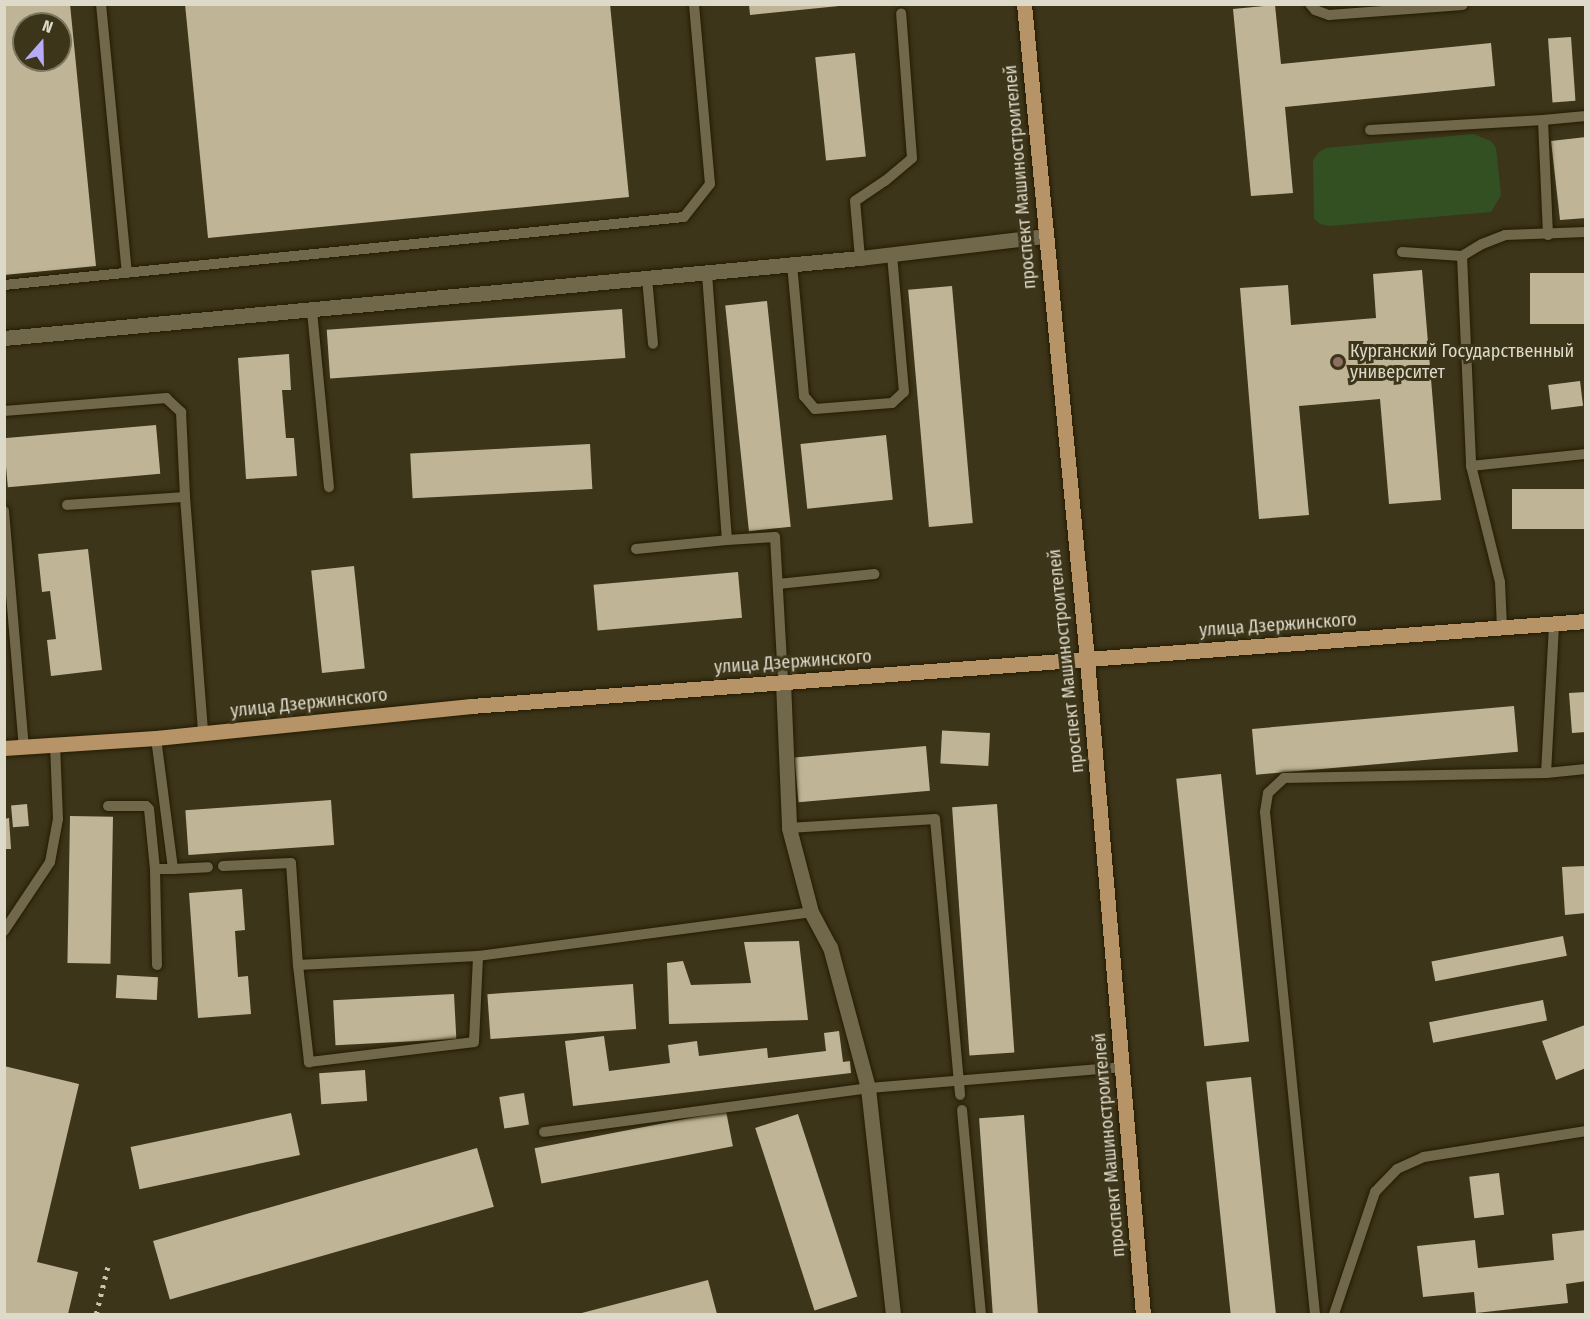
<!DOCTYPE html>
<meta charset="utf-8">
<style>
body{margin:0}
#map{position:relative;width:1590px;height:1319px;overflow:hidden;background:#3d351a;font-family:"Fira Sans Condensed",sans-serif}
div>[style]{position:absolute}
.green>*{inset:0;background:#335022}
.building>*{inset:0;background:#bfb596;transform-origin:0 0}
.roads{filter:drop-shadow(0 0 2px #241c02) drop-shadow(0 0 2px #241c02)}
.service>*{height:10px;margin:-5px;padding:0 5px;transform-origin:5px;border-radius:5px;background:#71684b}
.minor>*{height:15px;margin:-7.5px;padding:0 7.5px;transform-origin:7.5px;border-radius:7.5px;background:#71684b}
.primary>*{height:15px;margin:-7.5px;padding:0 7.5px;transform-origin:7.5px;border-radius:7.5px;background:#b69468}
.rail>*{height:4.5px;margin-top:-2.25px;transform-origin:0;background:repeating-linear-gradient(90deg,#c8c3b2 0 3px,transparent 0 9px)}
.dots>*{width:16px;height:16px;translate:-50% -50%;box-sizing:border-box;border:3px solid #3d351a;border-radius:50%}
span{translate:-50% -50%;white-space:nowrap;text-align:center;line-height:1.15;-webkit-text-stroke:6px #3d351a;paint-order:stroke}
.street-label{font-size:18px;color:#dedaca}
.poi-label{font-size:18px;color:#dedaca}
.left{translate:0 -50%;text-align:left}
.frame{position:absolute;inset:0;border:6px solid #dedaca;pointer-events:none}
.north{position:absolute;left:12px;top:12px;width:60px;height:60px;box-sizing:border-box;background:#3d351a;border:2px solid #7d7760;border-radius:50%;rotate:20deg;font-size:16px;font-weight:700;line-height:24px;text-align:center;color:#dedaca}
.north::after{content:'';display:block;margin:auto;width:21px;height:27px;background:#b7abf7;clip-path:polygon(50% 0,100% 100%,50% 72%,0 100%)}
</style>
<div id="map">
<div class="green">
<div style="clip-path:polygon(1473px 134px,1491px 141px,1496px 148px,1501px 195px,1491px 212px,1329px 226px,1320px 224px,1314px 218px,1313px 160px,1319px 152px,1326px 148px)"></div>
</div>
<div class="building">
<div style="clip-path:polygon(evenodd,4px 4px,70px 4px,96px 266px,4px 275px,4px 4px,24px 24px,60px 24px,60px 60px,24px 60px,24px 24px)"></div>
<div style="clip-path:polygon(185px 4px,610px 4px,629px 197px,208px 238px)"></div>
<div style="clip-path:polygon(749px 4px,839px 4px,839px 6px,750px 15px)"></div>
<div style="clip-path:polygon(1275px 5px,1281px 64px,1491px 43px,1495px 86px,1285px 107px,1293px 193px,1251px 196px,1233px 9px)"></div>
<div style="left:1571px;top:37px;width:64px;height:23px;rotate:86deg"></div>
<div style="left:855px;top:53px;width:104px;height:40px;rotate:84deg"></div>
<div style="clip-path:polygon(1586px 137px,1586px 218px,1560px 220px,1551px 141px)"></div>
<div style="clip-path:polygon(1422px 270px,1441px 500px,1389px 504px,1380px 399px,1299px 406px,1309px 515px,1259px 519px,1240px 288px,1288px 285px,1291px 325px,1376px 318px,1373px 274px)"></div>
<div style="left:1586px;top:273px;width:51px;height:56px;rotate:90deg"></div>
<div style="left:952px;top:286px;width:238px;height:44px;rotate:85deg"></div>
<div style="left:767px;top:301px;width:227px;height:42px;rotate:84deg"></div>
<div style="left:622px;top:309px;width:49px;height:296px;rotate:86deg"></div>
<div style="clip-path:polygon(289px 354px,291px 390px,282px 390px,286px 438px,294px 438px,297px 476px,246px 479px,238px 358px)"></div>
<div style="left:1580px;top:381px;width:25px;height:32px;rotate:83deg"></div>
<div style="left:156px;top:425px;width:49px;height:153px;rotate:85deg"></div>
<div style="left:886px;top:435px;width:65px;height:86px;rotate:84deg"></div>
<div style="left:590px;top:444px;width:45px;height:180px;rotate:87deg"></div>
<div style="left:1586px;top:489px;width:40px;height:74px;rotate:90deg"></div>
<div style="clip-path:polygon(88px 549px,102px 670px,51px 676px,47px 640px,56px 639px,50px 591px,42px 592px,38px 554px)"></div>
<div style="left:354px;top:566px;width:103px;height:43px;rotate:84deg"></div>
<div style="left:738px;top:572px;width:46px;height:145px;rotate:85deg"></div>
<div style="clip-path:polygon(1586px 692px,1586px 732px,1572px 733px,1569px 693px)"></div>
<div style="left:1514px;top:706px;width:46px;height:263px;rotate:85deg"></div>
<div style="left:990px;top:733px;width:33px;height:48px;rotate:93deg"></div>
<div style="left:926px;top:746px;width:45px;height:132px;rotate:85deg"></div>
<div style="left:1221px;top:774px;width:269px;height:45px;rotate:84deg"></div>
<div style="left:331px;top:800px;width:45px;height:146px;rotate:86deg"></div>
<div style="left:27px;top:804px;width:22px;height:16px;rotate:85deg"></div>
<div style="left:997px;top:804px;width:249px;height:45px;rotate:86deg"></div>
<div style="left:70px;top:816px;width:43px;height:147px;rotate:1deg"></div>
<div style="clip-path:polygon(9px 818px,11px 849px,4px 849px,4px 819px)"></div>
<div style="clip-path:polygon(1586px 866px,1586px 913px,1565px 915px,1562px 867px)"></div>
<div style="clip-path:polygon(242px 889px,245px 930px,235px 931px,238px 977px,248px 976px,251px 1014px,198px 1018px,189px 893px)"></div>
<div style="left:1563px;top:936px;width:20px;height:134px;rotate:79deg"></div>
<div style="clip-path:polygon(799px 941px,808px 1020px,669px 1024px,667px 963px,683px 961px,691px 985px,751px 983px,744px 942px)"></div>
<div style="left:117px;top:975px;width:41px;height:23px;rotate:3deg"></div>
<div style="left:633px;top:984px;width:45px;height:146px;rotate:86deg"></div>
<div style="left:454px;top:994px;width:45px;height:121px;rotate:87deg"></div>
<div style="left:1543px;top:1000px;width:21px;height:116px;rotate:79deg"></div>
<div style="clip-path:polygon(1585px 1025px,1586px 1068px,1556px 1080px,1542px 1041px)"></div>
<div style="clip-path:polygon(839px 1031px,843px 1062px,850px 1061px,851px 1073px,573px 1106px,565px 1041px,604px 1036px,609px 1071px,670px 1063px,668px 1045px,697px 1041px,699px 1056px,767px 1048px,768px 1058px,826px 1051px,824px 1033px)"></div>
<div style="clip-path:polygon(4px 1066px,79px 1084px,37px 1262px,78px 1272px,68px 1314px,4px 1314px)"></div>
<div style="left:365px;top:1070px;width:31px;height:46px;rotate:86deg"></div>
<div style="left:1251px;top:1077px;width:238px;height:45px;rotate:84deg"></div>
<div style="left:524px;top:1093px;width:32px;height:25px;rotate:81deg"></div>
<div style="left:726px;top:1111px;width:36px;height:195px;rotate:79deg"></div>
<div style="left:291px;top:1113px;width:43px;height:164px;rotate:78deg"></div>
<div style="left:798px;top:1114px;width:192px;height:45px;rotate:72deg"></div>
<div style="left:1024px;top:1115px;width:200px;height:45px;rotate:86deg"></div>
<div style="left:477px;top:1148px;width:61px;height:337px;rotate:74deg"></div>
<div style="left:1499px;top:1173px;width:42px;height:30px;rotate:83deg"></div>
<div style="clip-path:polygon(1586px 1230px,1586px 1281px,1566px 1284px,1568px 1303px,1476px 1313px,1474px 1292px,1423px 1297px,1417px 1246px,1475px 1240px,1478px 1268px,1554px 1260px,1552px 1234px)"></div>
<div style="clip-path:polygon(708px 1280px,717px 1314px,578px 1314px)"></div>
</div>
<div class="roads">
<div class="service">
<div style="left:101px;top:4px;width:270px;rotate:84.5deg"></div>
<div style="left:1310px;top:4px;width:8px;rotate:50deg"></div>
<div style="left:1315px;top:10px;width:15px;rotate:20deg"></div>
<div style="left:1329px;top:15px;width:134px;rotate:-4.3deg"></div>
<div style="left:1370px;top:130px;width:173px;rotate:-3.3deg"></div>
<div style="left:1548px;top:235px;width:115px;rotate:-92.5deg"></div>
<div style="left:1543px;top:120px;width:43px;rotate:-5.3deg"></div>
<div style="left:1402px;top:252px;width:60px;rotate:3.8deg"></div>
<div style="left:1462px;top:256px;width:23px;rotate:-31deg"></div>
<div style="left:1482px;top:244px;width:25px;rotate:-21deg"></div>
<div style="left:1505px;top:235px;width:81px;rotate:-2.1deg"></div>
<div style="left:1462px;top:256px;width:210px;rotate:87.5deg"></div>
<div style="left:860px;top:258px;width:57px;rotate:-95deg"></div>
<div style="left:855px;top:201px;width:36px;rotate:-34deg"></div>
<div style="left:885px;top:181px;width:35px;rotate:-40deg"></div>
<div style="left:912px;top:158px;width:145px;rotate:-94.3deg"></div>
<div style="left:792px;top:264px;width:133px;rotate:84.8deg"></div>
<div style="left:804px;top:396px;width:17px;rotate:50deg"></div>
<div style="left:815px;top:409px;width:77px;rotate:-4.5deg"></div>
<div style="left:892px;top:403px;width:16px;rotate:-43deg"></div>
<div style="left:904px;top:392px;width:139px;rotate:-95deg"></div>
<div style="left:647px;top:278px;width:66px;rotate:84.8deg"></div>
<div style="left:4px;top:285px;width:683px;rotate:-5.71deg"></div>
<div style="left:684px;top:217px;width:42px;rotate:-51.8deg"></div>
<div style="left:710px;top:184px;width:181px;rotate:-95.1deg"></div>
<div style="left:312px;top:311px;width:177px;rotate:84.5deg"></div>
<div style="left:4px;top:411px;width:163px;rotate:-4.6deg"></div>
<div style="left:166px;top:398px;width:21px;rotate:43deg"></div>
<div style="left:181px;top:412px;width:85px;rotate:87.3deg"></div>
<div style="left:185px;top:497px;width:236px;rotate:85.6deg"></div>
<div style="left:67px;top:505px;width:118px;rotate:-3.9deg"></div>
<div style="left:4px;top:511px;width:237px;rotate:85.2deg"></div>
<div style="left:727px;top:540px;width:48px;rotate:-3.6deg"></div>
<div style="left:775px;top:537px;width:145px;rotate:86.8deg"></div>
<div style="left:636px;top:549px;width:91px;rotate:-5.6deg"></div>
<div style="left:727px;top:540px;width:269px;rotate:-94.3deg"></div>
<div style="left:778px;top:584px;width:97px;rotate:-5.9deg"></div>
<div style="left:1502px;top:628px;width:46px;rotate:-92.5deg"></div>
<div style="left:1500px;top:582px;width:120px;rotate:-104deg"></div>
<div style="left:1471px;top:466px;width:116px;rotate:-6deg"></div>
<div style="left:156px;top:738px;width:132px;rotate:82.6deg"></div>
<div style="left:173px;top:869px;width:35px;rotate:-3deg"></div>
<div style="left:1546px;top:773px;width:148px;rotate:-86.9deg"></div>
<div style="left:108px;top:806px;width:38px"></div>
<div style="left:146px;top:806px;width:4px;rotate:45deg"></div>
<div style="left:149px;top:809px;width:60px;rotate:84.3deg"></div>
<div style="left:789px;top:828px;width:146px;rotate:-3.5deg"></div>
<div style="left:935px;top:819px;width:277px;rotate:84.8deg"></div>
<div style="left:223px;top:866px;width:68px;rotate:-2.5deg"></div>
<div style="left:291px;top:863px;width:102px;rotate:86.1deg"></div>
<div style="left:298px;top:965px;width:180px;rotate:-2.9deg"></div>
<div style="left:478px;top:956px;width:336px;rotate:-7.5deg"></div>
<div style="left:4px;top:931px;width:83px;rotate:-56.3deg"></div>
<div style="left:50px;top:862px;width:44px;rotate:-79.5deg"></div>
<div style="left:58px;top:819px;width:75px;rotate:-92.3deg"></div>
<div style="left:157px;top:965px;width:96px;rotate:-91.2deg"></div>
<div style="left:155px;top:869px;width:18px"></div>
<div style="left:298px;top:965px;width:98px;rotate:83.5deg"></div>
<div style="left:309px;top:1062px;width:166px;rotate:-6.9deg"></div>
<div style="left:474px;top:1042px;width:86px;rotate:-87.3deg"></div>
<div style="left:962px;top:1110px;width:205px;rotate:84.7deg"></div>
<div style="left:544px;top:1132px;width:327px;rotate:-7.7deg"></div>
<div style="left:868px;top:1088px;width:255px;rotate:-4.7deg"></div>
<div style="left:1315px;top:1314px;width:504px;rotate:-95.69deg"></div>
<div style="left:1265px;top:812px;width:19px;rotate:-81deg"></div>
<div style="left:1268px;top:793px;width:22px;rotate:-43deg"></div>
<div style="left:1284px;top:778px;width:262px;rotate:-1.1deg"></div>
<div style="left:1546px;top:773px;width:40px;rotate:-5.7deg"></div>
<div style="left:1334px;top:1314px;width:129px;rotate:-71.4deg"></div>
<div style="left:1375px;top:1192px;width:32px;rotate:-46deg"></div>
<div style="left:1397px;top:1169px;width:30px;rotate:-24deg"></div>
<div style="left:1424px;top:1157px;width:164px;rotate:-9.1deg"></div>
</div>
<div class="minor">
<div style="left:4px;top:338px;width:860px;rotate:-5.34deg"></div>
<div style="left:860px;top:258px;width:186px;rotate:-6.8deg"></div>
<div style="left:783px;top:682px;width:146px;rotate:87.6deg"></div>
<div style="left:789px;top:828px;width:87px;rotate:75.3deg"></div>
<div style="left:811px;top:912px;width:40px;rotate:62deg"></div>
<div style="left:830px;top:947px;width:146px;rotate:74.9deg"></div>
<div style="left:868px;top:1088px;width:227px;rotate:83.7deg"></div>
</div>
<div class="primary">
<div style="left:1024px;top:4px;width:659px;rotate:84.51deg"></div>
<div style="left:1087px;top:660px;width:656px;rotate:85.11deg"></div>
<div style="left:4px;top:748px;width:152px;rotate:-3.8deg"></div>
<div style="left:156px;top:738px;width:317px;rotate:-5.8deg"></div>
<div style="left:471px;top:706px;width:1118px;rotate:-4.36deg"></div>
</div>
</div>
<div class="rail">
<div style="left:96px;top:1314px;width:50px;rotate:-76.2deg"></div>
</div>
<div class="dots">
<div style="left:1338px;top:362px;background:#8d6e63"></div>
</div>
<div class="street-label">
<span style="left:1020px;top:177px;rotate:-95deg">проспект Машиностроителей</span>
<span style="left:1278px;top:625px;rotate:-4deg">улица Дзержинского</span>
<span style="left:1066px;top:661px;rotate:-96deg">проспект Машиностроителей</span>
<span style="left:793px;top:662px;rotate:-4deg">улица Дзержинского</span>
<span style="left:309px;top:703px;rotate:-6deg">улица Дзержинского</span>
<span style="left:1109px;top:1145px;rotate:-95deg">проспект Машиностроителей</span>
</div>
<div class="poi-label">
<span class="left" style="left:1350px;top:362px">Курганский Государственный<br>университет</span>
</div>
<div class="frame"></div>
<div class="north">N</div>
</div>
